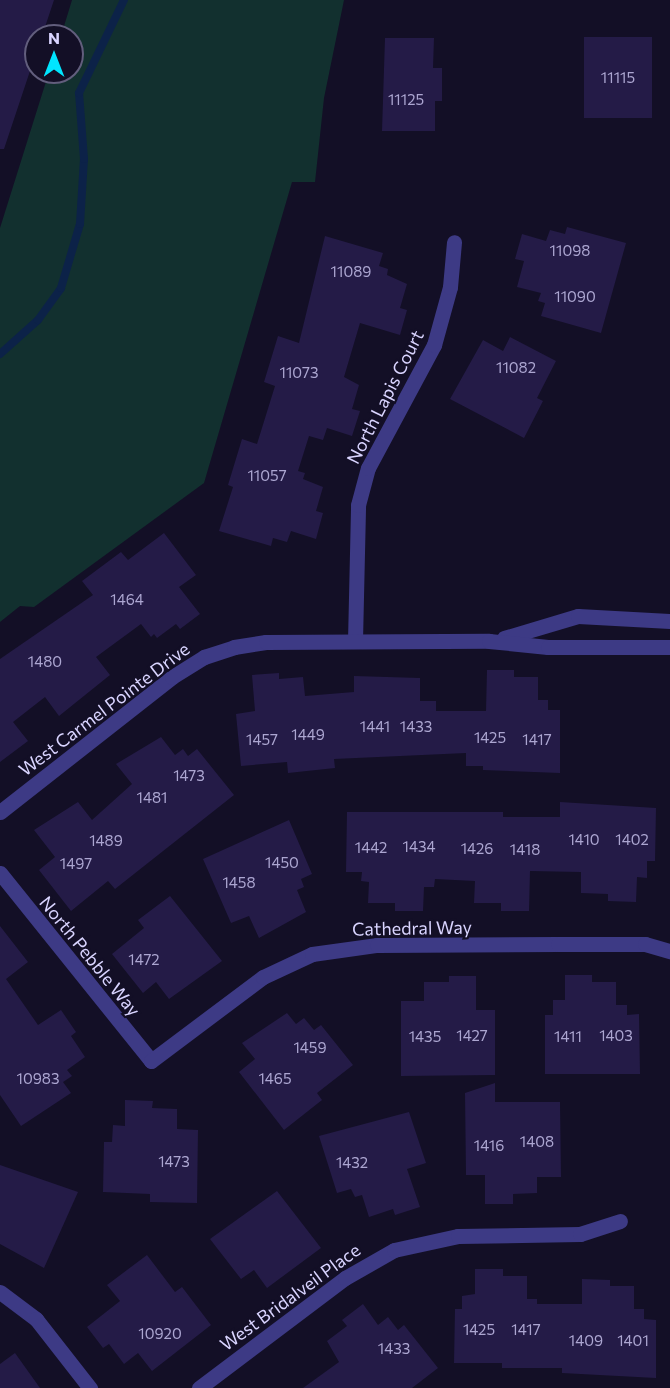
<!DOCTYPE html>
<style>
body{margin:0}
#map{position:relative;width:670px;height:1388px;overflow:hidden;background:#130f26;font-family:Commissioner,sans-serif}
div>[style]{position:absolute}
.green>*{inset:0;background:#12302f}
.stream>*{height:8px;margin:-4px;padding:0 4px;transform-origin:4px;border-radius:4px;background:#0c2248}
.building>*{inset:0;background:#241b47;transform-origin:0 0}
.minor>*{height:15px;margin:-7.5px;padding:0 7.5px;transform-origin:7.5px;border-radius:7.5px;background:#3d3a85}
span{translate:-50% -50%;white-space:nowrap;text-align:center;line-height:1.15;-webkit-text-stroke:4.5px #130f26;paint-order:stroke}
.number-label{font-size:15px;color:#aca6d1}
.number-label span{-webkit-text-stroke-width:0}
.street-label{font-size:18px;color:#d9d4ff}
.north{position:absolute;left:24px;top:24px;width:60px;height:60px;box-sizing:border-box;background:#130f26;border:2px solid #625e7d;border-radius:50%;rotate:0deg;font-size:16px;font-weight:700;line-height:24px;text-align:center;color:#d9d4ff}
.north::after{content:'';display:block;margin:auto;width:21px;height:27px;background:#00e5ff;clip-path:polygon(50% 0,100% 100%,50% 72%,0 100%)}
</style>
<div id="map">
<div class="green">
<div style="clip-path:polygon(72px 0,344px 0,324px 98px,315px 182px,292px 182px,204px 483px,34px 607px,20px 606px,0 622px,0 228px,49px 72px,72px 72px,72px 36px,61px 36px)"></div>
</div>
<div class="stream">
<div style="left:0;top:354px;width:51px;rotate:-41.8deg"></div>
<div style="left:38px;top:320px;width:39px;rotate:-54deg"></div>
<div style="left:61px;top:288px;width:67px;rotate:-73.5deg"></div>
<div style="left:80px;top:224px;width:65px;rotate:-86.5deg"></div>
<div style="left:84px;top:159px;width:66px;rotate:-94.3deg"></div>
<div style="left:79px;top:93px;width:103px;rotate:-64.2deg"></div>
</div>
<div class="building">
<div style="clip-path:polygon(0 0,54px 0,42px 36px,36px 36px,36px 53px,4px 149px,0 149px)"></div>
<div style="left:584px;top:37px;width:68px;height:81px"></div>
<div style="clip-path:polygon(385px 38px,434px 38px,433px 68px,442px 68px,442px 101px,435px 101px,435px 131px,382px 131px)"></div>
<div style="clip-path:polygon(567px 227px,626px 243px,601px 333px,541px 316px,545px 303px,538px 301px,541px 293px,517px 287px,524px 261px,515px 259px,522px 234px,546px 241px,550px 230px,565px 234px)"></div>
<div style="clip-path:polygon(325px 236px,383px 253px,379px 266px,388px 269px,387px 275px,407px 284px,400px 308px,407px 310px,400px 335px,360px 323px,344px 377px,359px 385px,352px 409px,360px 411px,352px 436px,327px 428px,323px 440px,309px 436px,298px 471px,305px 473px,303px 479px,323px 487px,316px 511px,323px 513px,316px 539px,291px 531px,287px 542px,273px 538px,271px 546px,219px 531px,233px 487px,228px 485px,242px 439px,257px 444px,275px 386px,264px 382px,278px 336px,299px 343px)"></div>
<div style="clip-path:polygon(510px 337px,556px 361px,537px 398px,543px 401px,524px 438px,450px 399px,483px 340px,503px 351px)"></div>
<div style="clip-path:polygon(164px 533px,196px 575px,179px 587px,200px 614px,180px 629px,176px 624px,157px 638px,154px 634px,151px 637px,141px 624px,96px 657px,110px 675px,59px 716px,45px 697px,13px 722px,28px 741px,0 762px,0 659px,93px 595px,82px 581px,121px 552px,128px 560px)"></div>
<div style="clip-path:polygon(487px 670px,514px 670px,514px 677px,538px 677px,538px 700px,548px 700px,548px 710px,560px 710px,560px 773px,483px 770px,483px 766px,466px 766px,466px 753px,334px 759px,335px 768px,288px 773px,287px 762px,241px 766px,236px 714px,255px 711px,252px 675px,279px 673px,279px 679px,303px 677px,305px 696px,354px 692px,354px 676px,420px 678px,420px 701px,436px 701px,436px 711px,486px 711px)"></div>
<div style="clip-path:polygon(161px 737px,175px 755px,183px 749px,188px 756px,197px 749px,234px 795px,115px 889px,108px 881px,71px 911px,39px 870px,55px 857px,34px 830px,78px 802px,92px 820px,132px 784px,116px 764px)"></div>
<div style="clip-path:polygon(560px 802px,656px 808px,655px 861px,647px 861px,647px 878px,637px 877px,636px 902px,608px 901px,608px 894px,581px 893px,581px 872px,530px 871px,529px 911px,501px 911px,501px 903px,474px 903px,475px 881px,435px 879px,434px 887px,424px 887px,423px 911px,395px 911px,395px 903px,368px 903px,369px 882px,361px 881px,362px 872px,346px 872px,347px 812px,503px 812px,503px 817px,560px 817px)"></div>
<div style="clip-path:polygon(289px 820px,312px 874px,301px 879px,304px 887px,297px 890px,306px 912px,259px 938px,249px 916px,231px 923px,203px 859px)"></div>
<div style="clip-path:polygon(170px 896px,222px 961px,169px 999px,156px 982px,143px 993px,112px 954px,144px 928px,138px 920px)"></div>
<div style="clip-path:polygon(0 926px,28px 962px,6px 979px,38px 1025px,61px 1010px,76px 1032px,71px 1036px,85px 1057px,67px 1070px,72px 1076px,63px 1082px,71px 1093px,21px 1126px,0 1095px)"></div>
<div style="clip-path:polygon(565px 975px,592px 975px,592px 982px,616px 982px,616px 1005px,627px 1005px,627px 1015px,639px 1014px,640px 1074px,545px 1074px,545px 1015px,553px 1015px,553px 1000px,565px 1000px)"></div>
<div style="clip-path:polygon(449px 976px,476px 976px,476px 1010px,495px 1010px,495px 1075px,401px 1076px,401px 1001px,424px 1001px,424px 982px,449px 982px)"></div>
<div style="clip-path:polygon(287px 1013px,296px 1024px,304px 1018px,314px 1030px,321px 1025px,353px 1065px,317px 1093px,322px 1100px,284px 1130px,239px 1072px,255px 1059px,242px 1043px)"></div>
<div style="clip-path:polygon(495px 1083px,495px 1102px,560px 1102px,561px 1177px,537px 1177px,537px 1193px,513px 1194px,513px 1204px,485px 1204px,485px 1175px,466px 1175px,465px 1093px)"></div>
<div style="clip-path:polygon(125px 1100px,153px 1101px,152px 1108px,177px 1109px,177px 1129px,198px 1130px,197px 1203px,150px 1202px,150px 1194px,103px 1192px,104px 1142px,112px 1142px,113px 1125px,125px 1126px)"></div>
<div style="clip-path:polygon(409px 1112px,426px 1163px,407px 1169px,420px 1207px,395px 1215px,393px 1209px,369px 1217px,362px 1195px,355px 1197px,351px 1189px,337px 1193px,319px 1136px)"></div>
<div style="clip-path:polygon(0 1165px,78px 1192px,44px 1268px,0 1244px)"></div>
<div style="clip-path:polygon(277px 1191px,321px 1248px,267px 1288px,254px 1270px,241px 1279px,210px 1239px)"></div>
<div style="clip-path:polygon(147px 1255px,175px 1292px,182px 1287px,211px 1325px,152px 1371px,138px 1353px,124px 1364px,109px 1344px,103px 1348px,87px 1327px,120px 1301px,107px 1285px)"></div>
<div style="clip-path:polygon(475px 1269px,503px 1269px,503px 1276px,527px 1276px,527px 1299px,537px 1299px,537px 1304px,582px 1304px,582px 1279px,610px 1280px,610px 1286px,634px 1286px,634px 1309px,644px 1309px,644px 1319px,656px 1320px,656px 1378px,562px 1373px,562px 1368px,502px 1368px,502px 1363px,454px 1363px,455px 1309px,462px 1309px,462px 1296px,475px 1294px)"></div>
<div style="clip-path:polygon(363px 1304px,378px 1325px,388px 1317px,398px 1330px,404px 1325px,438px 1368px,412px 1388px,303px 1388px,339px 1362px,327px 1341px,347px 1326px,342px 1320px)"></div>
<div style="clip-path:polygon(15px 1353px,40px 1388px,0 1388px,0 1364px)"></div>
</div>
<div class="minor">
<div style="left:504px;top:638px;width:77px;rotate:-16.6deg"></div>
<div style="left:578px;top:616px;width:92px;rotate:3.1deg"></div>
<div style="left:355px;top:641px;width:136px;rotate:-88.7deg"></div>
<div style="left:358px;top:505px;width:38px;rotate:-75deg"></div>
<div style="left:368px;top:468px;width:140px;rotate:-61.8deg"></div>
<div style="left:434px;top:345px;width:60px;rotate:-74.6deg"></div>
<div style="left:450px;top:287px;width:45px;rotate:-84.9deg"></div>
<div style="left:0;top:812px;width:219px;rotate:-38.1deg"></div>
<div style="left:172px;top:677px;width:38px;rotate:-32deg"></div>
<div style="left:204px;top:657px;width:32px;rotate:-18deg"></div>
<div style="left:234px;top:647px;width:32px;rotate:-9deg"></div>
<div style="left:266px;top:642px;width:223px;rotate:-0.3deg"></div>
<div style="left:489px;top:641px;width:59px;rotate:5.8deg"></div>
<div style="left:548px;top:647px;width:122px"></div>
<div style="left:0;top:873px;width:241px;rotate:51.2deg"></div>
<div style="left:151px;top:1061px;width:140px;rotate:-36.9deg"></div>
<div style="left:263px;top:977px;width:54px;rotate:-25.1deg"></div>
<div style="left:312px;top:954px;width:66px;rotate:-7.9deg"></div>
<div style="left:377px;top:945px;width:181px;rotate:-0.3deg"></div>
<div style="left:558px;top:944px;width:87px"></div>
<div style="left:645px;top:944px;width:26px;rotate:16deg"></div>
<div style="left:0;top:1292px;width:45px;rotate:36.9deg"></div>
<div style="left:36px;top:1319px;width:88px;rotate:52deg"></div>
<div style="left:199px;top:1388px;width:183px;rotate:-37deg"></div>
<div style="left:345px;top:1278px;width:56px;rotate:-29.7deg"></div>
<div style="left:394px;top:1250px;width:66px;rotate:-12.3deg"></div>
<div style="left:458px;top:1236px;width:122px;rotate:-0.9deg"></div>
<div style="left:580px;top:1234px;width:42px;rotate:-18deg"></div>
</div>
<div class="number-label">
<span style="left:618px;top:78px">11115</span>
<span style="left:406px;top:100px">11125</span>
<span style="left:570px;top:251px">11098</span>
<span style="left:351px;top:272px">11089</span>
<span style="left:575px;top:297px">11090</span>
<span style="left:516px;top:368px">11082</span>
<span style="left:299px;top:373px">11073</span>
<span style="left:267px;top:476px">11057</span>
<span style="left:127px;top:600px">1464</span>
<span style="left:45px;top:662px">1480</span>
<span style="left:375px;top:727px">1441</span>
<span style="left:416px;top:727px">1433</span>
<span style="left:308px;top:735px">1449</span>
<span style="left:490px;top:738px">1425</span>
<span style="left:262px;top:740px">1457</span>
<span style="left:537px;top:740px">1417</span>
<span style="left:189px;top:776px">1473</span>
<span style="left:152px;top:798px">1481</span>
<span style="left:584px;top:840px">1410</span>
<span style="left:632px;top:840px">1402</span>
<span style="left:106px;top:841px">1489</span>
<span style="left:419px;top:847px">1434</span>
<span style="left:371px;top:848px">1442</span>
<span style="left:477px;top:849px">1426</span>
<span style="left:525px;top:850px">1418</span>
<span style="left:282px;top:863px">1450</span>
<span style="left:76px;top:864px">1497</span>
<span style="left:239px;top:883px">1458</span>
<span style="left:144px;top:960px">1472</span>
<span style="left:472px;top:1036px">1427</span>
<span style="left:616px;top:1036px">1403</span>
<span style="left:425px;top:1037px">1435</span>
<span style="left:568px;top:1037px">1411</span>
<span style="left:310px;top:1048px">1459</span>
<span style="left:38px;top:1079px">10983</span>
<span style="left:275px;top:1079px">1465</span>
<span style="left:537px;top:1142px">1408</span>
<span style="left:489px;top:1146px">1416</span>
<span style="left:174px;top:1162px">1473</span>
<span style="left:352px;top:1163px">1432</span>
<span style="left:479px;top:1330px">1425</span>
<span style="left:526px;top:1330px">1417</span>
<span style="left:160px;top:1334px">10920</span>
<span style="left:586px;top:1341px">1409</span>
<span style="left:633px;top:1341px">1401</span>
<span style="left:394px;top:1349px">1433</span>
</div>
<div class="street-label">
<span style="left:385px;top:397px;rotate:-63deg">North Lapis Court</span>
<span style="left:104px;top:709px;rotate:-37deg">West Carmel Pointe Drive</span>
<span style="left:412px;top:928px;rotate:-1deg">Cathedral Way</span>
<span style="left:90px;top:956px;rotate:51deg">North Pebble Way</span>
<span style="left:290px;top:1297px;rotate:-36deg">West Bridalveil Place</span>
</div>
<div class="north">N</div>
</div>
